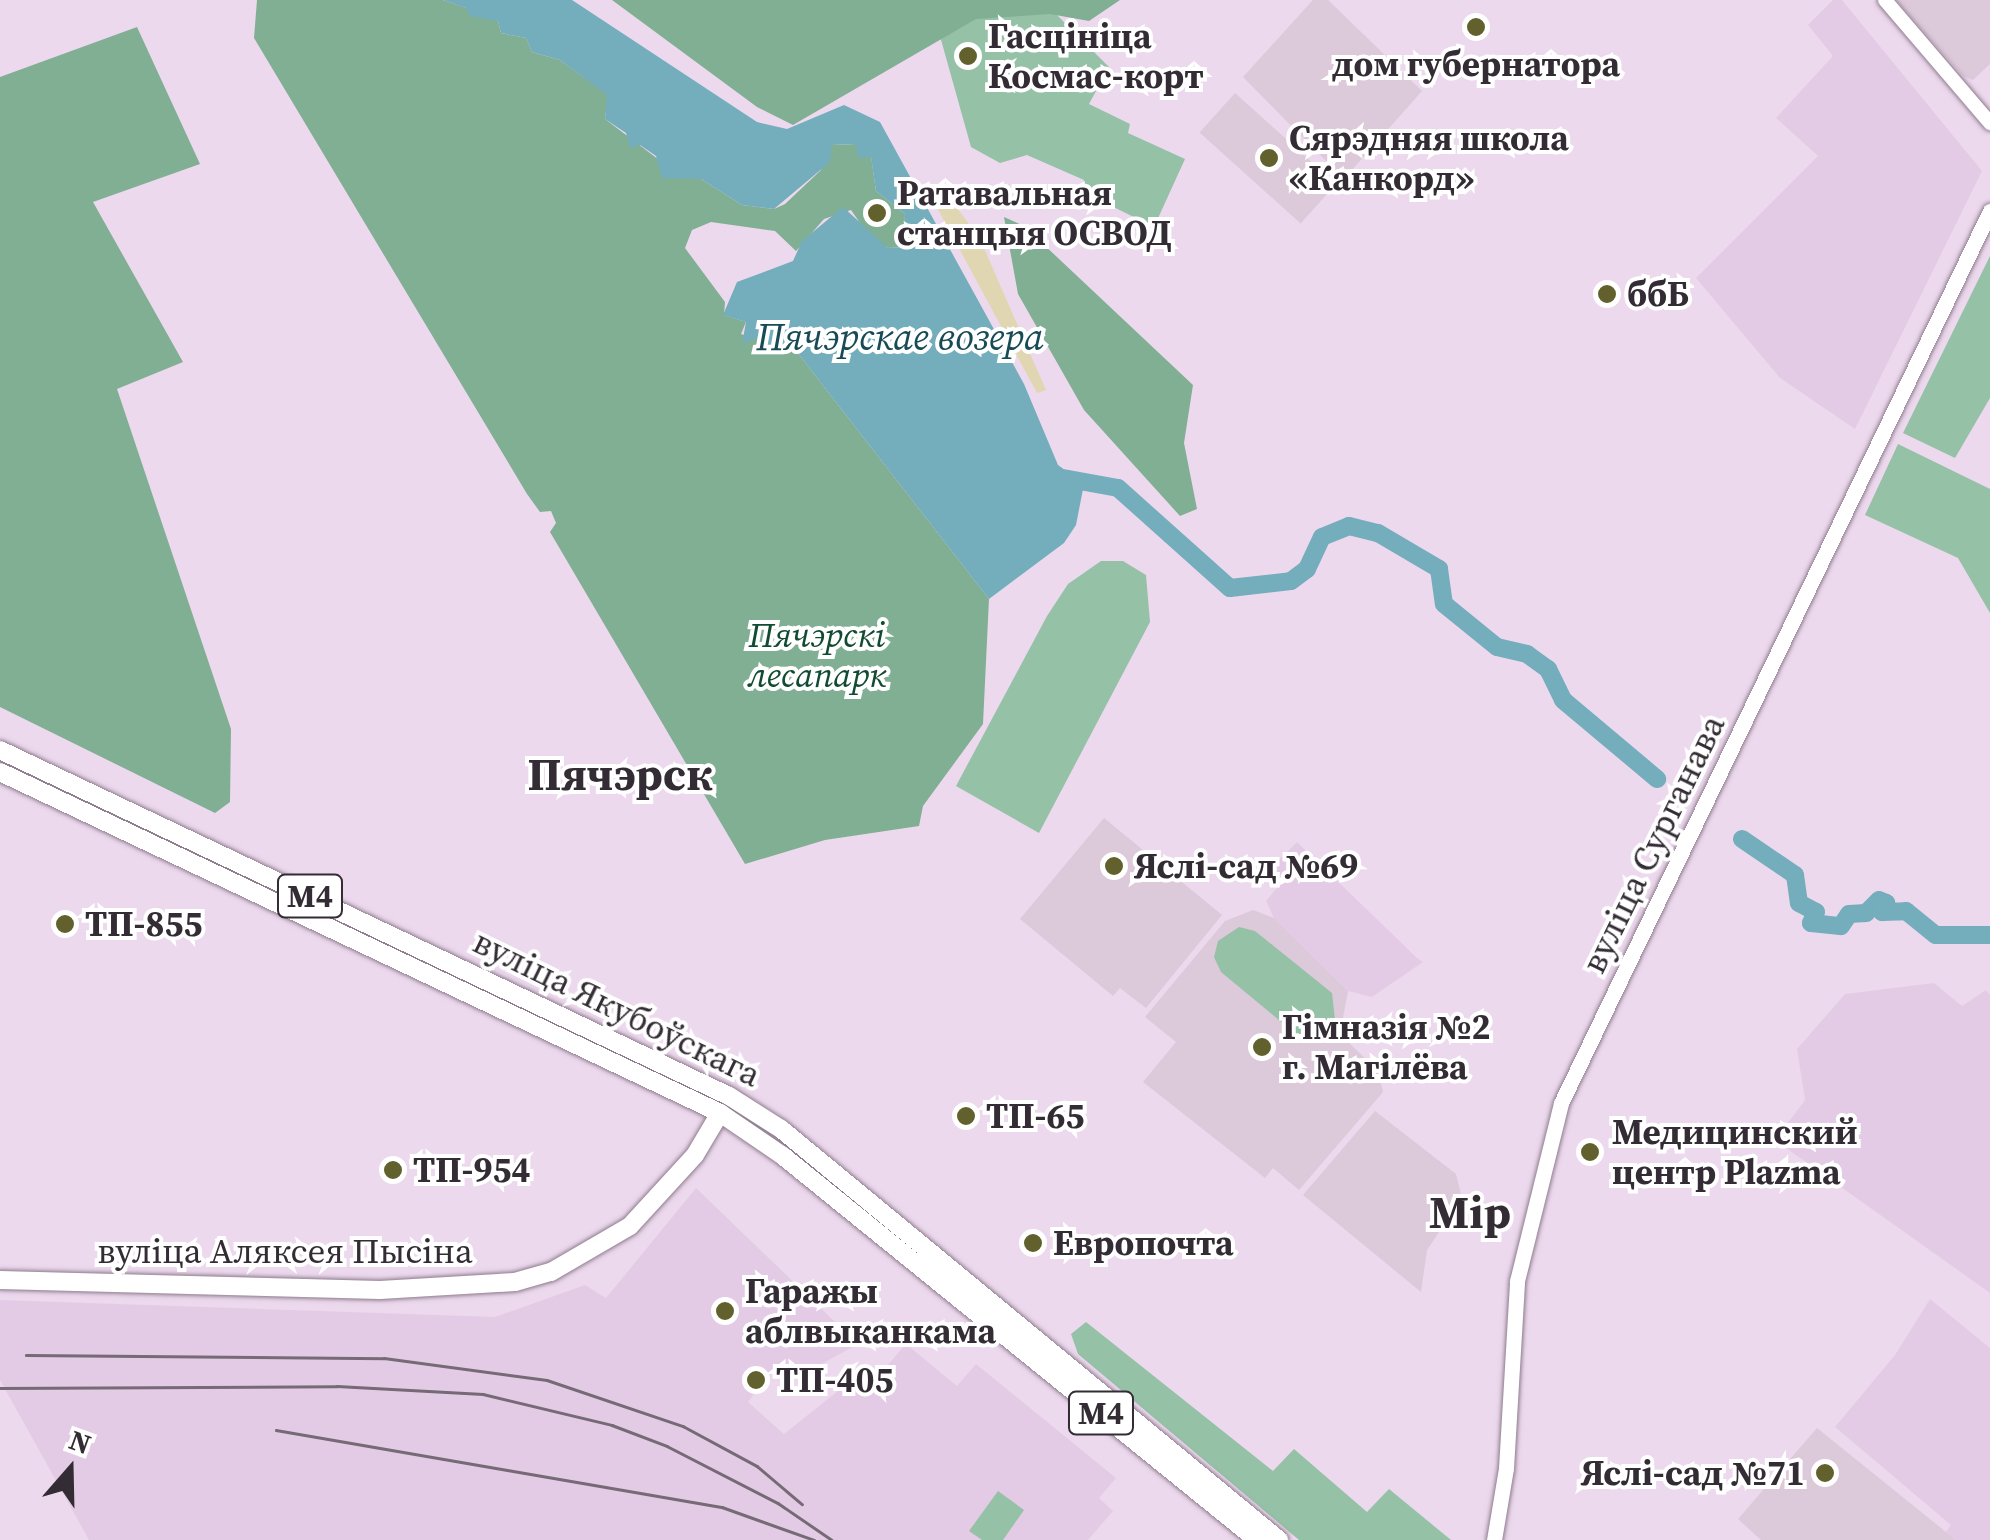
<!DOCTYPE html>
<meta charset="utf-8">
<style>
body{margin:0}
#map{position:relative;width:1990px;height:1540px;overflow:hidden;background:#ecd9ed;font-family:"Source Serif 4",serif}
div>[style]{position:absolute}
.built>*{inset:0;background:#e4cbe5}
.education>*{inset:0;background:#dcc9d9;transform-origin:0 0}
.green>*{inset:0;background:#95c1a7}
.forest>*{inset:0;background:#81af94}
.sand>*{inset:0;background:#e0d7b2}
.water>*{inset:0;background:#74adbb}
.river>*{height:18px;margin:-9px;padding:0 9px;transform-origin:9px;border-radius:9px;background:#74adbb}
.roads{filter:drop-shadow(0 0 2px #8e7c8e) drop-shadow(0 0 2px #8e7c8e)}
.tertiary>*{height:14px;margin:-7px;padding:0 7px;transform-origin:7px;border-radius:7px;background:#fff}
.secondary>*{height:15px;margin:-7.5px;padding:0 7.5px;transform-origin:7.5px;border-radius:7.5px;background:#fff}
.primary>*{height:18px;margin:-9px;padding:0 9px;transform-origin:9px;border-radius:9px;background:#fff}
.rail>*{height:2.5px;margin:-1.25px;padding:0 1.25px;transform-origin:1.25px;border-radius:1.25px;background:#756a76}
.dots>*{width:28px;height:28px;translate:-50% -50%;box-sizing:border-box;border:5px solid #fff;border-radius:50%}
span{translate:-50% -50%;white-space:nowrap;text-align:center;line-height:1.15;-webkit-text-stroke:8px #fff;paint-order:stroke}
.shield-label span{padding:2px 8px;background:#fff;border:2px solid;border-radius:8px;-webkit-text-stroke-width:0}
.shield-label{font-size:32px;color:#332c34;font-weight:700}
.poi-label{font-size:35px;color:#332c34;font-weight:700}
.left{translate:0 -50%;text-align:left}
.right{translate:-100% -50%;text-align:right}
.park-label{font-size:35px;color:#114b31;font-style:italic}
.street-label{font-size:35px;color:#332c34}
.water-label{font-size:38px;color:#184b56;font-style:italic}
.district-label{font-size:45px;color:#332c34;font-weight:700}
.north{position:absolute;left:20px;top:1420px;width:100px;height:100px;-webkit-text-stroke:8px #fff;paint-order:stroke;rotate:20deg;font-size:28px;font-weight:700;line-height:40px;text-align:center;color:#332c34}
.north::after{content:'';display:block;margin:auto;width:35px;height:45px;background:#332c34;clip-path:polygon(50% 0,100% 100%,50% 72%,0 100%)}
</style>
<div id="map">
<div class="built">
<div style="clip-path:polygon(1833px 0,1842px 0,1982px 171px,1855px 429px,1780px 378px,1696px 278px,1818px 156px,1776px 118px,1833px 56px,1808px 25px)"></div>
<div style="clip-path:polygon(1297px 842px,1417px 958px,1423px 962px,1372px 997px,1348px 991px,1274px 918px,1266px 901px,1281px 883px,1269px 870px)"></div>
<div style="clip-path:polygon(1934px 983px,1962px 1006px,1986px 990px,1990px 995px,1990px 1293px,1775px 1140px,1805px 1100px,1797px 1049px,1845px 994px)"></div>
<div style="clip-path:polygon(696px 1188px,858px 1344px,805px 1373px,779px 1364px,765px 1379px,748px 1402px,784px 1434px,853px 1379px,861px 1384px,887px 1366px,906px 1344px,957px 1386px,976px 1364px,1116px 1478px,1099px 1498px,1113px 1511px,1088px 1540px,89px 1540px,0 1380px,0 1300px,495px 1317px,585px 1285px,606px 1298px)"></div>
<div style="clip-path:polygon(1930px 1299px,1990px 1348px,1990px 1540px,1955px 1540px,1946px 1532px,1951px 1525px,1835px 1427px,1895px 1355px)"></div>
</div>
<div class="education">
<div style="clip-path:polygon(1313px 0,1328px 0,1422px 91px,1344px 179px,1243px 77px)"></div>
<div style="clip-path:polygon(1896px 0,1990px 0,1990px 64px,1973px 80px,1963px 76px)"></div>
<div style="left:1235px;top:93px;width:136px;height:53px;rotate:42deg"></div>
<div style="clip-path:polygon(1104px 818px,1222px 915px,1146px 1008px,1120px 988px,1113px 996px,1020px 919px)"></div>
<div style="clip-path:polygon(1253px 910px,1274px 918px,1348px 991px,1340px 1034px,1378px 1071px,1383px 1092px,1299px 1190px,1273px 1168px,1265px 1178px,1143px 1082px,1176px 1042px,1145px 1017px,1225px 921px)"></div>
<div style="clip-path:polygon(1375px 1111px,1456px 1174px,1462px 1198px,1427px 1250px,1421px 1292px,1303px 1195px)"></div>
<div style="clip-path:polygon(1817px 1428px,1946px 1532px,1955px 1540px,1761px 1540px,1738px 1519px)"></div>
</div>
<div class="green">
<div style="clip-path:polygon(1042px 0,1109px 67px,1089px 104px,1130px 124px,1128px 133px,1185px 159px,1154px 227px,1081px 191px,1084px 180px,1027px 155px,1000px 163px,971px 147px,938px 29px)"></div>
<div style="clip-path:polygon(1990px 256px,1990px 398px,1955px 458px,1903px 433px)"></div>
<div style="clip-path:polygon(1898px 444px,1990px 489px,1990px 613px,1958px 558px,1865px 515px)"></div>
<div style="clip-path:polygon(1101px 561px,1123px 561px,1146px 575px,1150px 622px,1039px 833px,956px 786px,1047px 616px,1068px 584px)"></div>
<div style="clip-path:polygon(0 761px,311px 906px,310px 909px)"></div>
<div style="clip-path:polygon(1239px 927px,1255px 931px,1332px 993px,1335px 1020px,1324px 1034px,1297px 1035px,1221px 972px,1214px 957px,1218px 941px)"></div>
<div style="clip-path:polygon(1086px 1322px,1273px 1471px,1294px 1449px,1367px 1512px,1389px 1489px,1451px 1540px,1299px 1540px,1078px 1354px,1071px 1334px)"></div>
<div style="clip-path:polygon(998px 1491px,1024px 1510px,1003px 1540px,982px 1540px,969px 1531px)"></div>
</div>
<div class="forest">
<div style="clip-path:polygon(257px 0,443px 0,484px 14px,498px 21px,501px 33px,526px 38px,532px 52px,560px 60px,608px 95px,605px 119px,679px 175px,701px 179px,742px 205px,774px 209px,785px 204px,821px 170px,832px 145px,856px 144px,871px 156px,876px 191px,905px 214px,904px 247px,888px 248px,869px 236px,851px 210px,824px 219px,796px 251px,775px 231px,711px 222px,692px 230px,685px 248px,725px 302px,724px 315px,746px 322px,741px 334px,797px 352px,989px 599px,983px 724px,923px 806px,919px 826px,825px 840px,745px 864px,550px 532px,556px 523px,551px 511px,540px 512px,527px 494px,254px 38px)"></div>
<div style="clip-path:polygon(612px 0,1120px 0,1089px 21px,1050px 14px,976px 19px,793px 125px,757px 107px)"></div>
<div style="clip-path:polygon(137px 27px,200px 164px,93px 202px,183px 362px,117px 389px,231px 729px,230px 802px,215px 813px,0 707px,0 77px)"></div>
<div style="clip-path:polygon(1004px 217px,1024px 226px,1193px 385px,1184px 443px,1197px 509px,1180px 516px,1084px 410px,1018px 294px)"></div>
</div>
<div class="sand">
<div style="clip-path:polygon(943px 189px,980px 239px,1046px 390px,1037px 393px,934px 202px)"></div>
</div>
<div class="water">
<div style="clip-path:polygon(443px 0,572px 0,757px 122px,787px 129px,844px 105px,880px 122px,1024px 384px,1058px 465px,1084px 484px,1076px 525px,1064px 543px,989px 599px,797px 352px,755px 339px,742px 344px,746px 322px,723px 315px,737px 282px,793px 261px,802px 241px,843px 207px,888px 248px,904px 247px,905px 214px,876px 191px,871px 157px,859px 158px,855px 144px,832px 145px,830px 162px,774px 209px,742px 205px,701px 179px,662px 178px,656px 156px,640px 145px,630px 148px,626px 133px,605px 119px,607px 95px,560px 60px,532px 52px,526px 38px,501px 33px,498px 21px,470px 16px,466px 8px)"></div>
</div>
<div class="river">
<div style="left:1063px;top:478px;width:56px;rotate:10.3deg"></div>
<div style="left:1118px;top:488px;width:150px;rotate:41.8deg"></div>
<div style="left:1230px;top:588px;width:61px;rotate:-6.5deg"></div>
<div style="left:1291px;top:581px;width:20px;rotate:-37deg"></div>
<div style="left:1307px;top:569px;width:35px;rotate:-65deg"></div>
<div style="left:1322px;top:537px;width:29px;rotate:-22deg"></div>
<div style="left:1349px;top:526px;width:30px;rotate:14deg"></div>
<div style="left:1378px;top:533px;width:71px;rotate:30.5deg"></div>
<div style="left:1439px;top:569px;width:35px;rotate:82deg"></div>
<div style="left:1444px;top:604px;width:68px;rotate:39.1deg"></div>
<div style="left:1497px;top:647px;width:31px;rotate:13deg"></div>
<div style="left:1527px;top:654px;width:26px;rotate:36deg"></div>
<div style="left:1548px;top:669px;width:34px;rotate:64deg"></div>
<div style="left:1563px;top:700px;width:123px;rotate:40deg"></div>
<div style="left:1742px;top:839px;width:64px;rotate:34.2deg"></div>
<div style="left:1795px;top:875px;width:28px;rotate:82deg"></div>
<div style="left:1799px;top:903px;width:19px;rotate:28deg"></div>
<div style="left:1816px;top:912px;width:12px;rotate:114deg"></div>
<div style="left:1811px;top:923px;width:30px;rotate:6deg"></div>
<div style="left:1841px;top:926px;width:14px;rotate:-56deg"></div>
<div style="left:1849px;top:914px;width:17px;rotate:-3deg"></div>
<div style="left:1866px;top:913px;width:18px;rotate:-45deg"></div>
<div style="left:1879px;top:900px;width:8px;rotate:23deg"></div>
<div style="left:1886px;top:903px;width:10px;rotate:114deg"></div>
<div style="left:1882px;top:912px;width:24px;rotate:-2deg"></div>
<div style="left:1906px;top:911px;width:38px;rotate:39deg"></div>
<div style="left:1936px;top:935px;width:54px"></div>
</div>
<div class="roads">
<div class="tertiary">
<div style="left:1885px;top:0;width:162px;rotate:49.5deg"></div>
</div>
<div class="secondary">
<div style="left:1494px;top:1540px;width:73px;rotate:-80.5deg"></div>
<div style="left:1506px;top:1468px;width:187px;rotate:-86.6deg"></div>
<div style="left:1517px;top:1281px;width:183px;rotate:-76.1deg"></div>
<div style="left:1561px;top:1103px;width:990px;rotate:-64.32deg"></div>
</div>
<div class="primary">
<div style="left:0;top:750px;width:807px;rotate:25.39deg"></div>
<div style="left:729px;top:1096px;width:62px;rotate:32.4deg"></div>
<div style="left:781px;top:1129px;width:646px;rotate:39.53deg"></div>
<div style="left:0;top:772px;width:797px;rotate:25.34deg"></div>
<div style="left:720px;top:1113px;width:76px;rotate:34.3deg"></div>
<div style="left:783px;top:1156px;width:610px;rotate:39.01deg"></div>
<div style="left:0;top:1280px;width:380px;rotate:1.5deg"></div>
<div style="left:380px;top:1290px;width:135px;rotate:-3.4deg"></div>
<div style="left:515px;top:1282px;width:37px;rotate:-16deg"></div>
<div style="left:551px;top:1272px;width:91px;rotate:-30.2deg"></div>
<div style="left:630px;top:1226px;width:96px;rotate:-47.5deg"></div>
<div style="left:695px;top:1155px;width:49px;rotate:-59.2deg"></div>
</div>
</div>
<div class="rail">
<div style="left:26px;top:1355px;width:358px;rotate:0.5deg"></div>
<div style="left:384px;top:1358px;width:164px;rotate:7.7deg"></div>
<div style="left:547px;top:1380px;width:144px;rotate:18.7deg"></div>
<div style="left:683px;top:1426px;width:84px;rotate:28.4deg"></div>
<div style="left:757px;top:1466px;width:59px;rotate:40.2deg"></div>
<div style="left:0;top:1388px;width:337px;rotate:-0.3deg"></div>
<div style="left:337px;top:1386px;width:146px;rotate:3.1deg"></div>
<div style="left:483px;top:1394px;width:133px;rotate:13.5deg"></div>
<div style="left:612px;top:1425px;width:59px;rotate:20.9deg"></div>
<div style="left:667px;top:1446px;width:125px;rotate:27.2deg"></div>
<div style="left:778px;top:1503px;width:65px;rotate:34.4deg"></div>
<div style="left:276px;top:1430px;width:453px;rotate:9.8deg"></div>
<div style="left:722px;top:1507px;width:98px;rotate:19.7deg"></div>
</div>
<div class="dots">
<div style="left:1476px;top:27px;background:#62602c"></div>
<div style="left:968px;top:56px;background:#62602c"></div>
<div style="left:1269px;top:158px;background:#62602c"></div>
<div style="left:877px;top:213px;background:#62602c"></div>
<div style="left:1607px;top:294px;background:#62602c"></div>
<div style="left:1114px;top:866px;background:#62602c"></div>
<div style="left:65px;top:924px;background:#62602c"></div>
<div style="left:1262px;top:1047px;background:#62602c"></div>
<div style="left:966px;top:1116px;background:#62602c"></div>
<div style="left:1590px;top:1152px;background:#62602c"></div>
<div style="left:393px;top:1170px;background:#62602c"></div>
<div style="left:1033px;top:1243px;background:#62602c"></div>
<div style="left:725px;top:1311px;background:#62602c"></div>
<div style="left:756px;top:1380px;background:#62602c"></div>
<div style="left:1825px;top:1473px;background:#62602c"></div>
</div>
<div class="shield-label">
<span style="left:310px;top:896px">М4</span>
<span style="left:1101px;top:1413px">М4</span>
</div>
<div class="poi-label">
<span class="left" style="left:988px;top:56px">Гасцініца<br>Космас-корт</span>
<span style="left:1476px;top:64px">дом губернатора</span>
<span class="left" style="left:1289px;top:158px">Сярэдняя школа<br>«Канкорд»</span>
<span class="left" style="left:897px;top:213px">Ратавальная<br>станцыя ОСВОД</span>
<span class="left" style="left:1627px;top:294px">ббБ</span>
<span class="left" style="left:1134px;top:866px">Яслі-сад №69</span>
<span class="left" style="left:85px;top:924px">ТП-855</span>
<span class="left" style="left:1282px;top:1047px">Гімназія №2<br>г. Магілёва</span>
<span class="left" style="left:986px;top:1116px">ТП-65</span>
<span class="left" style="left:1612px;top:1152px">Медицинский<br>центр Plazma</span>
<span class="left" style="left:413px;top:1170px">ТП-954</span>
<span class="left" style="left:1053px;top:1243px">Европочта</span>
<span class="left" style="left:745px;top:1311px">Гаражы<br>аблвыканкама</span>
<span class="left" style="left:776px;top:1380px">ТП-405</span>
<span class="right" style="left:1805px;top:1473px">Яслі-сад №71</span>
</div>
<div class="park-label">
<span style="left:817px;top:655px">Пячэрскі<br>лесапарк</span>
</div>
<div class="street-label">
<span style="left:1653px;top:844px;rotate:-64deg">вуліца Сурганава</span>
<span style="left:617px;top:1008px;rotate:26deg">вуліца Якубоўскага</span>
<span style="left:285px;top:1251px">вуліца Аляксея Пысіна</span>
</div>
<div class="water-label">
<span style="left:900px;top:338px">Пячэрскае возера</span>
</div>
<div class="district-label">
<span style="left:620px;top:775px">Пячэрск</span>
<span style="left:1470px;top:1213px">Мір</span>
</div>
<div class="north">N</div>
</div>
